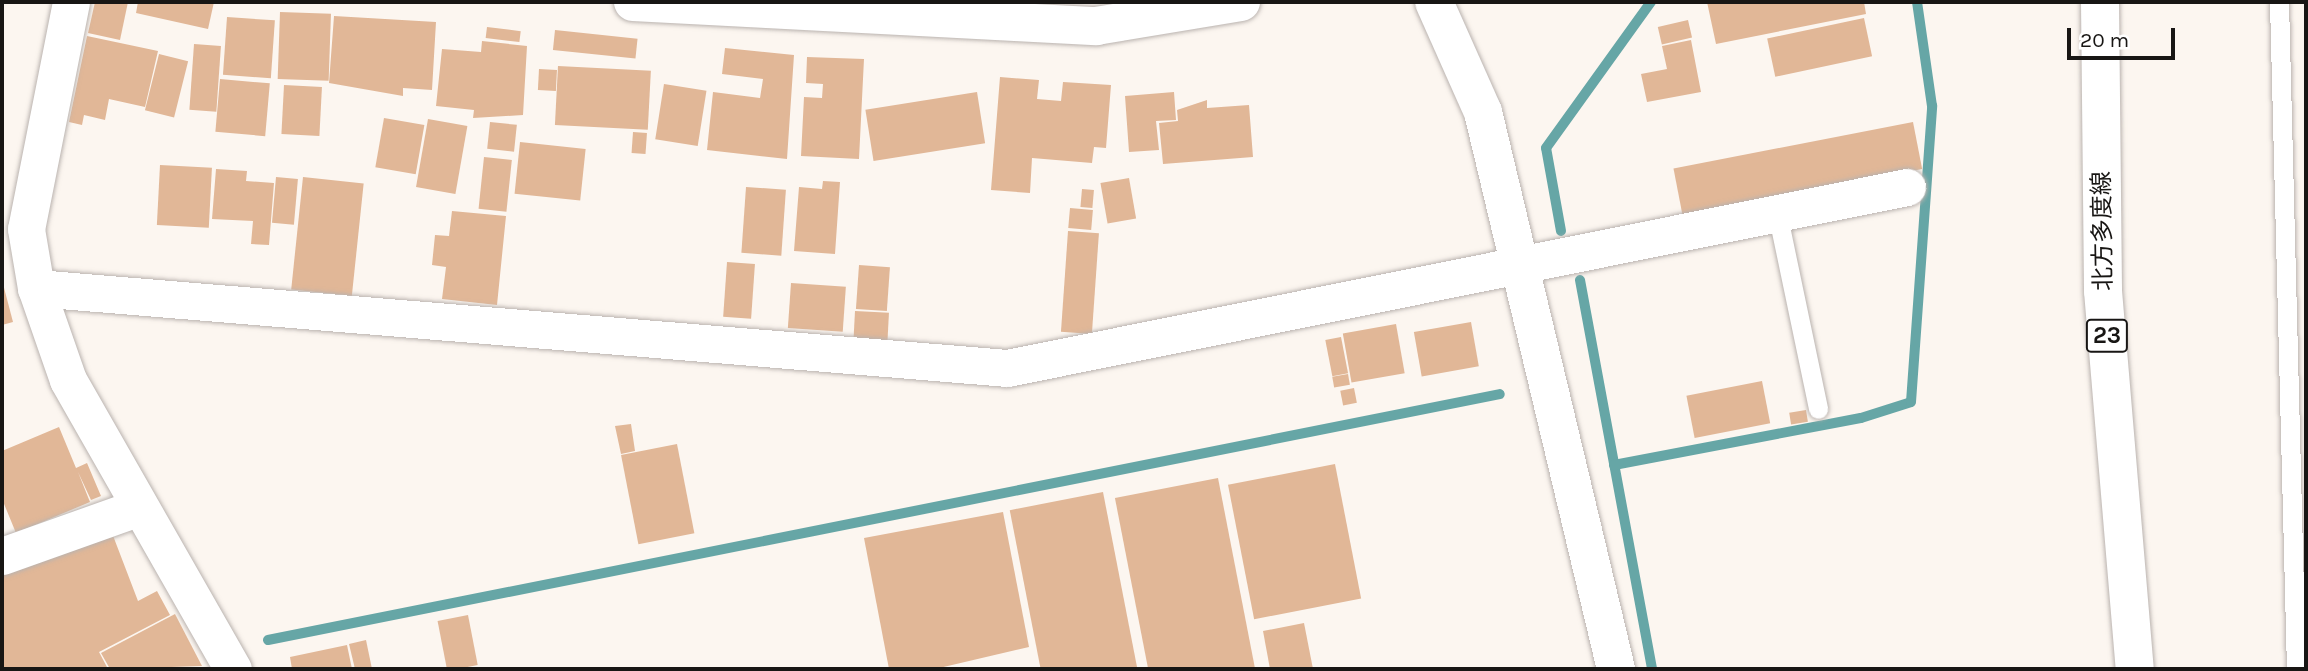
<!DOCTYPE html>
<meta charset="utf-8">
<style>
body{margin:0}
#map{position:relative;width:2308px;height:671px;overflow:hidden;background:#fcf6f0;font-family:Karla,"Noto Sans JP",sans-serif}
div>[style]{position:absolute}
.stream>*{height:10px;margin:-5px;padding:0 5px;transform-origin:5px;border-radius:5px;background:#66a6a6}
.building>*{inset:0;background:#e1b797;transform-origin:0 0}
.roads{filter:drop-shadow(0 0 2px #bab3af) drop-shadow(0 0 2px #bab3af)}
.lane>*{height:19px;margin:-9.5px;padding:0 9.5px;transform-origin:9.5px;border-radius:9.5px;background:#fff}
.street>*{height:37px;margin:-18.5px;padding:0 18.5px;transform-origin:18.5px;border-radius:18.5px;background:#fff}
.secondary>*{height:38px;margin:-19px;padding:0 19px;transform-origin:19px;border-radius:19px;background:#fff}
.primary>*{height:38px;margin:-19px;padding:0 19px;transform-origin:19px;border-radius:19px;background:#fff}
span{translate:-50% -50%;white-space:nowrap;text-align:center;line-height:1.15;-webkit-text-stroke:6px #fff;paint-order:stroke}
.shield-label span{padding:2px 5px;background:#fff;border:2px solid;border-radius:5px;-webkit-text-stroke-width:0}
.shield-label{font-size:23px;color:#181614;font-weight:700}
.street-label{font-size:24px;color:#181614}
.frame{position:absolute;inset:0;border:4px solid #181614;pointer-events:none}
.scale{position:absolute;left:2067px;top:28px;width:108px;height:32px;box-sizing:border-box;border:4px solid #181614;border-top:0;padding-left:9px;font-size:21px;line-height:24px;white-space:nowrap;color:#181614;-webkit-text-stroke:5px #fff;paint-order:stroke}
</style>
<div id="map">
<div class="stream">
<div style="left:1561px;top:231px;width:84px;rotate:-100.2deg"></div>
<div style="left:1546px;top:148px;width:180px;rotate:-54.3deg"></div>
<div style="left:1580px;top:280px;width:396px;rotate:79.5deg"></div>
<div style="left:1614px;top:465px;width:251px;rotate:-10.8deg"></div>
<div style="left:1861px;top:418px;width:52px;rotate:-17.7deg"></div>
<div style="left:1911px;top:402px;width:297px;rotate:-85.9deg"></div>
<div style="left:1932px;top:106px;width:105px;rotate:-98.2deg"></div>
<div style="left:268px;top:640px;width:1256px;rotate:-11.29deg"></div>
</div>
<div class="building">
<div style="clip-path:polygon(95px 2px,128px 2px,120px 40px,88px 33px)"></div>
<div style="clip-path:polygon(138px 2px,214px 2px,208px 29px,136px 13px)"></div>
<div style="clip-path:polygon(1707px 2px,1864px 2px,1866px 14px,1716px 44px)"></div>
<div style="left:280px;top:12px;width:51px;height:67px;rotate:2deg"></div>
<div style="clip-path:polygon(334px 16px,436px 22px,432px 90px,403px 88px,403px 96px,329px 83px)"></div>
<div style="left:227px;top:17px;width:48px;height:58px;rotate:4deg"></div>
<div style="left:1864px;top:18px;width:39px;height:99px;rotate:78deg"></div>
<div style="left:1688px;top:20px;width:18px;height:31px;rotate:77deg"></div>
<div style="left:487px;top:27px;width:34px;height:11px;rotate:7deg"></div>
<div style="left:555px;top:30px;width:83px;height:20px;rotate:6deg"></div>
<div style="clip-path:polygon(87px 36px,158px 51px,145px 107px,109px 99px,105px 120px,84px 115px,82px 125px,69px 122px)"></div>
<div style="clip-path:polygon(1691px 40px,1701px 92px,1647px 102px,1641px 74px,1667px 69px,1662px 46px)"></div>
<div style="clip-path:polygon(482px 41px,527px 46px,523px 115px,473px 118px,474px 110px,436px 106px,442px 49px,481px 52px)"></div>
<div style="left:194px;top:44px;width:27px;height:66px;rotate:4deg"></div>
<div style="clip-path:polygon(725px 48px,794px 55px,787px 159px,707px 150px,713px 92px,760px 98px,763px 79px,722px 74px)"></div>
<div style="left:159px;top:54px;width:30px;height:58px;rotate:14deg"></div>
<div style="clip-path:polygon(807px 57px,864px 59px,859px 159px,801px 156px,804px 97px,822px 98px,823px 84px,806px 83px)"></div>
<div style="left:558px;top:66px;width:93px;height:59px;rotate:3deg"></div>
<div style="left:539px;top:69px;width:18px;height:21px;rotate:3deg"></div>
<div style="clip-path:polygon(1000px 77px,1039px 80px,1037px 99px,1061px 101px,1063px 82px,1111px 85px,1106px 148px,1094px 147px,1092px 163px,1032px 158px,1030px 193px,991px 190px)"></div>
<div style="left:220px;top:79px;width:50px;height:53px;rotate:5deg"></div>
<div style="left:664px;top:84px;width:43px;height:56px;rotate:9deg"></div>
<div style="left:284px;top:85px;width:38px;height:49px;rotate:3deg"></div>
<div style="left:977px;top:92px;width:52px;height:113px;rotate:81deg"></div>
<div style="clip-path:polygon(1174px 92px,1176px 120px,1156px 121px,1159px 150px,1129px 152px,1125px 96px)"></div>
<div style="clip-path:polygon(1207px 100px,1207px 108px,1249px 105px,1253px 157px,1163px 164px,1159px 123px,1178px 121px,1177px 110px)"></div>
<div style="left:384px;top:118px;width:41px;height:50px;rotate:10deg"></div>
<div style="left:428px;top:119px;width:40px;height:69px;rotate:10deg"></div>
<div style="left:490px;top:122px;width:27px;height:27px;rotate:6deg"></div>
<div style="left:1913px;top:122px;width:48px;height:244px;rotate:79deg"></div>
<div style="left:633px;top:132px;width:14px;height:21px;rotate:4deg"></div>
<div style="left:520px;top:142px;width:66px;height:52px;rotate:6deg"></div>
<div style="left:484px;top:157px;width:28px;height:52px;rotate:6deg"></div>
<div style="left:160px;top:165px;width:52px;height:60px;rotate:3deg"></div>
<div style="clip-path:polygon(216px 169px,247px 171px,246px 181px,274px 183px,269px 245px,251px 244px,253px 221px,212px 219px)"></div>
<div style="left:276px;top:177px;width:22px;height:46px;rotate:5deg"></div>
<div style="left:303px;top:177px;width:61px;height:113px;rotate:6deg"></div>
<div style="left:1129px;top:178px;width:41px;height:29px;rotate:80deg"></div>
<div style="clip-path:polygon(823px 181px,840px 182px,835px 254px,794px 251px,799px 187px,822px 189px)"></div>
<div style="left:746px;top:187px;width:40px;height:66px;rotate:4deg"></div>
<div style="left:1082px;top:189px;width:12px;height:18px;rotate:5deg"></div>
<div style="left:1070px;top:208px;width:23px;height:20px;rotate:5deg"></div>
<div style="clip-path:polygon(452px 211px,506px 216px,497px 305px,442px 299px,446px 267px,432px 265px,435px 235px,449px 236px)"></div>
<div style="left:1068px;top:231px;width:31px;height:101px;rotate:4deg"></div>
<div style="left:727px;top:262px;width:28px;height:55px;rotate:4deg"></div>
<div style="left:859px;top:265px;width:31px;height:44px;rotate:4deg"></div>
<div style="clip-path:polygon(2px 280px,13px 322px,2px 325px)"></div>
<div style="left:791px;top:283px;width:55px;height:45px;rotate:4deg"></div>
<div style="left:855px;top:311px;width:34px;height:28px;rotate:3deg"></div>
<div style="left:1471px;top:322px;width:45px;height:58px;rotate:80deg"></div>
<div style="left:1396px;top:324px;width:50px;height:54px;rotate:80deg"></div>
<div style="left:1341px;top:337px;width:37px;height:16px;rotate:79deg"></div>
<div style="left:1348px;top:374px;width:11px;height:16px;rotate:80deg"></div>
<div style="left:1762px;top:381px;width:43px;height:77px;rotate:79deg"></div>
<div style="left:1354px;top:388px;width:15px;height:14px;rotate:79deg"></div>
<div style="left:1806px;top:410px;width:12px;height:17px;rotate:81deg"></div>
<div style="clip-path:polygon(631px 424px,635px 451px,621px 454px,615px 426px)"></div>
<div style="clip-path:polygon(59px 427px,76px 468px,87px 463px,101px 496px,91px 500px,78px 472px,90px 502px,16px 533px,2px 499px,2px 451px)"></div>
<div style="left:677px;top:444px;width:91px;height:57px;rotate:79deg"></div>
<div style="left:1335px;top:464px;width:137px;height:109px;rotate:79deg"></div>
<div style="left:1218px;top:478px;width:195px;height:105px;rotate:79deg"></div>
<div style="left:1103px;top:492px;width:180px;height:95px;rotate:79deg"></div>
<div style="clip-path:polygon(1003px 512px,1029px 647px,935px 669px,889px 669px,864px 538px)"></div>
<div style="clip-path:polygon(112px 533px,138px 601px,157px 591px,170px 615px,99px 652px,108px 669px,2px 669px,2px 576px)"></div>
<div style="clip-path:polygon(175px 614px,202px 666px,110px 669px,101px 653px)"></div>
<div style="left:468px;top:615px;width:51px;height:31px;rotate:79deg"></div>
<div style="clip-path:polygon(1304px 623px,1313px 669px,1270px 669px,1263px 631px)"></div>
<div style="clip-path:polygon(366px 640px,372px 669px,355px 669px,349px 644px)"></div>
<div style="clip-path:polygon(347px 645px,352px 669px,292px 669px,290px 657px)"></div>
</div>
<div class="roads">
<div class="lane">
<div style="left:2279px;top:2px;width:667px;rotate:88.54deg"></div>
<div style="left:1777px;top:212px;width:201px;rotate:78.2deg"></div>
</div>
<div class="street">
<div style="left:71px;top:2px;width:231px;rotate:101.2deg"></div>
<div style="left:26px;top:229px;width:60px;rotate:80.4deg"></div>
<div style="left:36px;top:288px;width:97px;rotate:70.8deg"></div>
<div style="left:68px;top:380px;width:333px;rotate:60.3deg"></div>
<div style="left:36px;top:288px;width:974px;rotate:4.71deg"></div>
<div style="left:1007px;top:368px;width:918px;rotate:-11.37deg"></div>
<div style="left:2px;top:556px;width:143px;rotate:-19.6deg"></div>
</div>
<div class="secondary">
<div style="left:633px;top:2px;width:464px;rotate:3deg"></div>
<div style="left:1096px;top:26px;width:147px;rotate:-9.4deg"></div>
<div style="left:1434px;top:2px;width:120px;rotate:66deg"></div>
<div style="left:1483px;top:112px;width:573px;rotate:76.57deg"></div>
</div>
<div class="primary">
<div style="left:2100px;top:2px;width:289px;rotate:89.4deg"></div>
<div style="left:2103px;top:291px;width:379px;rotate:85.2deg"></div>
</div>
</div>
<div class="shield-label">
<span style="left:2107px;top:336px">23</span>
</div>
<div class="street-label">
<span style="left:2103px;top:231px;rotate:-91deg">北方多度線</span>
</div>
<div class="frame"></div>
<div class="scale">20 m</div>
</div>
